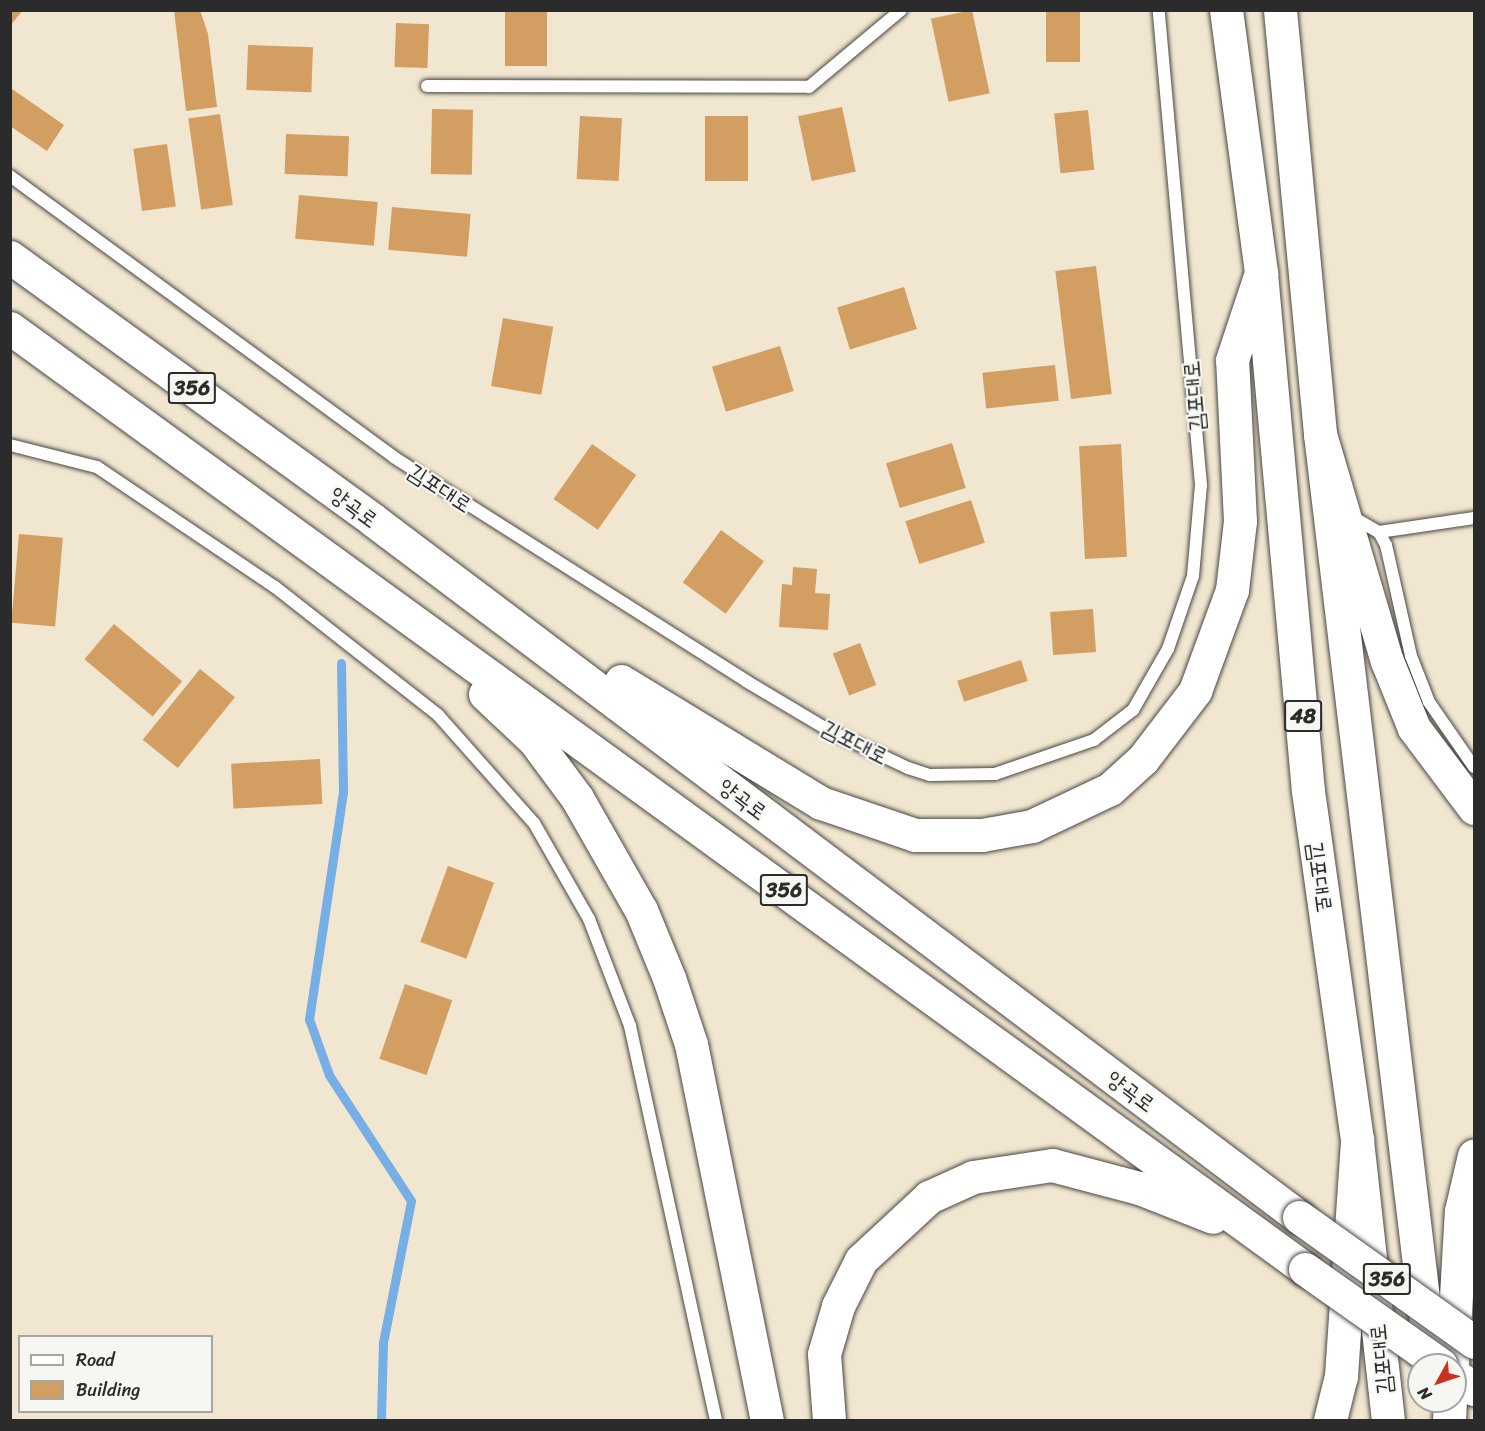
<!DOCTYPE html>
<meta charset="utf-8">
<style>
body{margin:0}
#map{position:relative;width:1485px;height:1431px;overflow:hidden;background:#f1e6cf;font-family:Sriracha,"Poor Story",sans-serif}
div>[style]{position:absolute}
.stream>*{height:9px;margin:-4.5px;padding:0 4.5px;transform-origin:4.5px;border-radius:4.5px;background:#75afe5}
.building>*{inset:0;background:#d29e62;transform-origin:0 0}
.roads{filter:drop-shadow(0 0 2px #494744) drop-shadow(0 0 2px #494744)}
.service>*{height:12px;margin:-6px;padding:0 6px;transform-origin:6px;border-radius:6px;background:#fff}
.primary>*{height:33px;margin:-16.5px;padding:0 16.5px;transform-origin:16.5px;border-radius:16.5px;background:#fff}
.trunk>*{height:33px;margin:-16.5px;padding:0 16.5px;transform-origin:16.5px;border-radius:16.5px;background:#fff}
.bridges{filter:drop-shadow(0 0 2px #494744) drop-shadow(0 0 2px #494744)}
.trunk-bridge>*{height:33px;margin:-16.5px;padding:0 16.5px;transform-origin:16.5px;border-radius:16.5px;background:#fff}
span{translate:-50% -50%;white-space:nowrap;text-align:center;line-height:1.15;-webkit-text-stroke:4.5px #f6f6f2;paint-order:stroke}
.shield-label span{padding:2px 4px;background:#f6f6f2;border:2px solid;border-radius:4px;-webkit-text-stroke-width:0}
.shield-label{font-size:21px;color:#2b2b2b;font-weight:700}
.street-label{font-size:22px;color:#2b2b2b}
.frame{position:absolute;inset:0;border:12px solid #2b2b2b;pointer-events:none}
.legend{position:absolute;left:18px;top:1335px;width:195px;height:78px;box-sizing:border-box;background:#f6f6f2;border:2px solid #a5a5a2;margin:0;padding:8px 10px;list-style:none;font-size:18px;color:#2b2b2b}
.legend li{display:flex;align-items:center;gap:12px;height:30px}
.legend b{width:30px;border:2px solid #a5a5a2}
.north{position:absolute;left:1407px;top:1353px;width:60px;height:60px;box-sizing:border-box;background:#f6f6f2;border:2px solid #a5a5a2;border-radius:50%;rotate:230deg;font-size:16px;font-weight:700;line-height:24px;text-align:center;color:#2b2b2b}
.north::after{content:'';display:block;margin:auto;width:21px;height:27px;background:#c8321e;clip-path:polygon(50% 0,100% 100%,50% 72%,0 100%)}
</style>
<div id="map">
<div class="stream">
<div style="left:341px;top:663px;width:129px;rotate:89.1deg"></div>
<div style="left:343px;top:792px;width:230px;rotate:98.5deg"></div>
<div style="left:309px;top:1019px;width:59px;rotate:70.3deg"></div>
<div style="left:329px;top:1075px;width:150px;rotate:56.9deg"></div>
<div style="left:411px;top:1201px;width:144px;rotate:101.2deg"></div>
<div style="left:383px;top:1342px;width:78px;rotate:91.5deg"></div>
</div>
<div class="building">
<div style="clip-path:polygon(10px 10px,23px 10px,10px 26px)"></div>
<div style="clip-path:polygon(174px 10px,200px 10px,208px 34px,217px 107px,186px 111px)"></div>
<div style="left:505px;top:10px;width:42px;height:56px"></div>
<div style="left:972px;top:10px;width:85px;height:42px;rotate:78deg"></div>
<div style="left:1046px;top:10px;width:34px;height:52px"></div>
<div style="left:396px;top:23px;width:33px;height:44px;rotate:2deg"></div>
<div style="left:248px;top:45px;width:65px;height:45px;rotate:2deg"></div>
<div style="clip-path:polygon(12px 89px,64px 125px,47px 151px,10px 126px)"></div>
<div style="left:842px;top:107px;width:66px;height:45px;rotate:78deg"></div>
<div style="left:432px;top:109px;width:41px;height:65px;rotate:1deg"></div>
<div style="left:1088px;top:110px;width:60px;height:34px;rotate:84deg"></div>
<div style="left:220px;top:114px;width:92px;height:32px;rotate:82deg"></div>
<div style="left:580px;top:116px;width:42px;height:63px;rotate:3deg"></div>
<div style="left:705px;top:116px;width:43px;height:65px"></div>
<div style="left:286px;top:134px;width:63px;height:40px;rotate:2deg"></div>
<div style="left:167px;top:144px;width:63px;height:34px;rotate:82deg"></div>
<div style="left:299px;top:195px;width:79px;height:44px;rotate:5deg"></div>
<div style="left:392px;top:207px;width:79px;height:43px;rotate:5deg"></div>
<div style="left:1096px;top:266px;width:129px;height:41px;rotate:83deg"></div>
<div style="left:904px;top:287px;width:44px;height:70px;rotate:73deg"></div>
<div style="left:503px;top:318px;width:51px;height:69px;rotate:10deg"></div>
<div style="left:780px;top:346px;width:47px;height:71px;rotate:73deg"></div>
<div style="left:1055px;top:365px;width:36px;height:73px;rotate:84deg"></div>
<div style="left:952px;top:443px;width:47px;height:69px;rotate:73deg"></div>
<div style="left:592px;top:444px;width:54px;height:67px;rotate:35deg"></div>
<div style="left:1121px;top:444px;width:113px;height:42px;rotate:87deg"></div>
<div style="left:971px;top:500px;width:45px;height:69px;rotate:72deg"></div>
<div style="left:721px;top:530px;width:53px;height:65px;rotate:36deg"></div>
<div style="left:19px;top:534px;width:44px;height:89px;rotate:5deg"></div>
<div style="clip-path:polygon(793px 567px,817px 569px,815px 593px,830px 594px,828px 630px,779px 627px,782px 584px,792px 585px)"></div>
<div style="left:1093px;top:609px;width:43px;height:43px;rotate:86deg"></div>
<div style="left:114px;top:624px;width:89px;height:46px;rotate:40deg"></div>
<div style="left:860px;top:643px;width:45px;height:29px;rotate:69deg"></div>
<div style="left:1021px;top:660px;width:22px;height:67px;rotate:72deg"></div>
<div style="left:200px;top:669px;width:45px;height:91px;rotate:39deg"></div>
<div style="left:320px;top:759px;width:45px;height:89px;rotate:87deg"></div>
<div style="left:448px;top:866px;width:49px;height:81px;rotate:20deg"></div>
<div style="left:405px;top:984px;width:50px;height:79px;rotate:19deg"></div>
</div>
<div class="roads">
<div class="service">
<div style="left:427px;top:86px;width:382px;rotate:0.1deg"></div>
<div style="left:809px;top:87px;width:120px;rotate:-39.9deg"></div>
<div style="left:10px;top:176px;width:477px;rotate:36.2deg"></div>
<div style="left:395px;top:458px;width:416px;rotate:32.4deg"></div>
<div style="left:746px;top:681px;width:98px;rotate:30.8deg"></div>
<div style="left:830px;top:731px;width:86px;rotate:25.4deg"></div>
<div style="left:908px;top:768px;width:23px;rotate:18deg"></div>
<div style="left:930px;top:775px;width:65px;rotate:-0.9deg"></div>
<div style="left:995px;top:774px;width:105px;rotate:-19deg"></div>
<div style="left:1094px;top:740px;width:49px;rotate:-37.6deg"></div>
<div style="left:1133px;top:710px;width:70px;rotate:-60.2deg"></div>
<div style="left:1168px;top:649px;width:77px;rotate:-71.1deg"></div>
<div style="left:1193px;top:576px;width:91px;rotate:-85deg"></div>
<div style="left:1201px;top:485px;width:477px;rotate:-95.1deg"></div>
<div style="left:10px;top:445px;width:90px;rotate:14.2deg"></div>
<div style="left:97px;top:467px;width:215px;rotate:34deg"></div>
<div style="left:275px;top:587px;width:207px;rotate:38.1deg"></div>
<div style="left:438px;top:715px;width:144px;rotate:48.4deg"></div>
<div style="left:534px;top:823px;width:111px;rotate:60.2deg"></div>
<div style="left:589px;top:919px;width:115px;rotate:69deg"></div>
<div style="left:630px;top:1026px;width:403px;rotate:77.7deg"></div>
<div style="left:1349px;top:515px;width:34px;rotate:30deg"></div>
<div style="left:1379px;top:532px;width:15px;rotate:62deg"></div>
<div style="left:1386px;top:545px;width:114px;rotate:77.3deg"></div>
<div style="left:1411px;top:656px;width:49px;rotate:68.6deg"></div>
<div style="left:1429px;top:702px;width:79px;rotate:55.3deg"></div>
<div style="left:1379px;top:532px;width:96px;rotate:-8.4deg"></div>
</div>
<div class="primary">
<div style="left:1226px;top:10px;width:265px;rotate:82.4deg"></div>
<div style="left:1261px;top:273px;width:520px;rotate:84.82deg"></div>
<div style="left:1308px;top:791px;width:352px;rotate:82deg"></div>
<div style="left:1357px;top:1140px;width:282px;rotate:83.7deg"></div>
<div style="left:1280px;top:10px;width:426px;rotate:84.6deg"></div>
<div style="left:1320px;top:434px;width:938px;rotate:83.2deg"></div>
</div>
<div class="trunk">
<div style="left:10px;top:257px;width:448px;rotate:35.9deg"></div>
<div style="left:373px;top:520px;width:1159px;rotate:36.97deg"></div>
<div style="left:10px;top:328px;width:1601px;rotate:36deg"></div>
<div style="left:1320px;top:434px;width:237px;rotate:73.6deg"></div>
<div style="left:1387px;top:661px;width:72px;rotate:68.1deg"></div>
<div style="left:1414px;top:728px;width:100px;rotate:53.1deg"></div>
<div style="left:621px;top:681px;width:234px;rotate:31.4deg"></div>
<div style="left:821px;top:803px;width:99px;rotate:18.8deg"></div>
<div style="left:915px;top:835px;width:67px"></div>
<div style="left:982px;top:835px;width:51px;rotate:-10.2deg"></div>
<div style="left:1032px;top:826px;width:86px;rotate:-25.4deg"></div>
<div style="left:1110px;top:789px;width:45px;rotate:-42.3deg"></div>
<div style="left:1143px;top:759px;width:86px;rotate:-52.6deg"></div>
<div style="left:1195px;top:691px;width:108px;rotate:-69.9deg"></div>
<div style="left:1232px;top:590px;width:69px;rotate:-83.4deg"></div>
<div style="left:1240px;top:521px;width:161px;rotate:-92.8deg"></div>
<div style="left:1232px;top:360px;width:92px;rotate:-71.6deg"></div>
<div style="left:485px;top:694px;width:67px;rotate:43.2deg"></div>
<div style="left:534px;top:740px;width:72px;rotate:53.4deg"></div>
<div style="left:577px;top:798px;width:129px;rotate:60.3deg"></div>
<div style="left:641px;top:910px;width:74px;rotate:67.6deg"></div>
<div style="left:669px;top:978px;width:70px;rotate:71.6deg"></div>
<div style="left:691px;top:1044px;width:384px;rotate:78.6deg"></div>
<div style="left:1452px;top:1365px;width:154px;rotate:-86.7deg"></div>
<div style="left:1461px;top:1211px;width:57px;rotate:-76.9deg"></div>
<div style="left:1455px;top:1375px;width:24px;rotate:36deg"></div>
<div style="left:829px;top:1420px;width:66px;rotate:-94.3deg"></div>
<div style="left:824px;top:1354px;width:50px;rotate:-73.7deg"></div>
<div style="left:838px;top:1306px;width:51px;rotate:-63.4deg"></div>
<div style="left:861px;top:1260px;width:93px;rotate:-42.8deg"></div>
<div style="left:929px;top:1197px;width:48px;rotate:-24.4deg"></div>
<div style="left:973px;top:1177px;width:80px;rotate:-8.6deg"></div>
<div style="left:1052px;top:1165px;width:90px;rotate:14.8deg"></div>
<div style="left:1139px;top:1188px;width:79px;rotate:21.4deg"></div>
<div style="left:1330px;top:1420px;width:45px;rotate:-76deg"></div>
<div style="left:1341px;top:1376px;width:237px;rotate:-86.1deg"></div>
<div style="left:1449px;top:1420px;width:19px;rotate:-87deg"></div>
</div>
</div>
<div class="bridges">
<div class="trunk-bridge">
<div style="left:1299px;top:1217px;width:215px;rotate:35.5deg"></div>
<div style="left:1305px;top:1269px;width:166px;rotate:35.2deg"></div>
</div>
</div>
<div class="shield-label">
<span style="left:192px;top:388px">356</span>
<span style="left:1303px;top:716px">48</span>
<span style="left:784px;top:890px">356</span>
<span style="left:1387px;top:1279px">356</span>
</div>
<div class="street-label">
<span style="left:1194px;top:396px;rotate:-95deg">김포대로</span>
<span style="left:440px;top:488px;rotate:33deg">김포대로</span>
<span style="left:354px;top:507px;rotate:36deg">양곡로</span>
<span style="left:855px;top:742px;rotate:27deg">김포대로</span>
<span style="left:743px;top:799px;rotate:37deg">양곡로</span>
<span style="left:1320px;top:877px;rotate:82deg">김포대로</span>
<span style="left:1131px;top:1091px;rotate:37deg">양곡로</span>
<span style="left:1381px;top:1359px;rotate:-96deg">김포대로</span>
</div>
<div class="frame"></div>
<ul class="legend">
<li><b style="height:8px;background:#fff"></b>Road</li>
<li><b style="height:16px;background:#d29e62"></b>Building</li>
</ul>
<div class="north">N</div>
</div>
